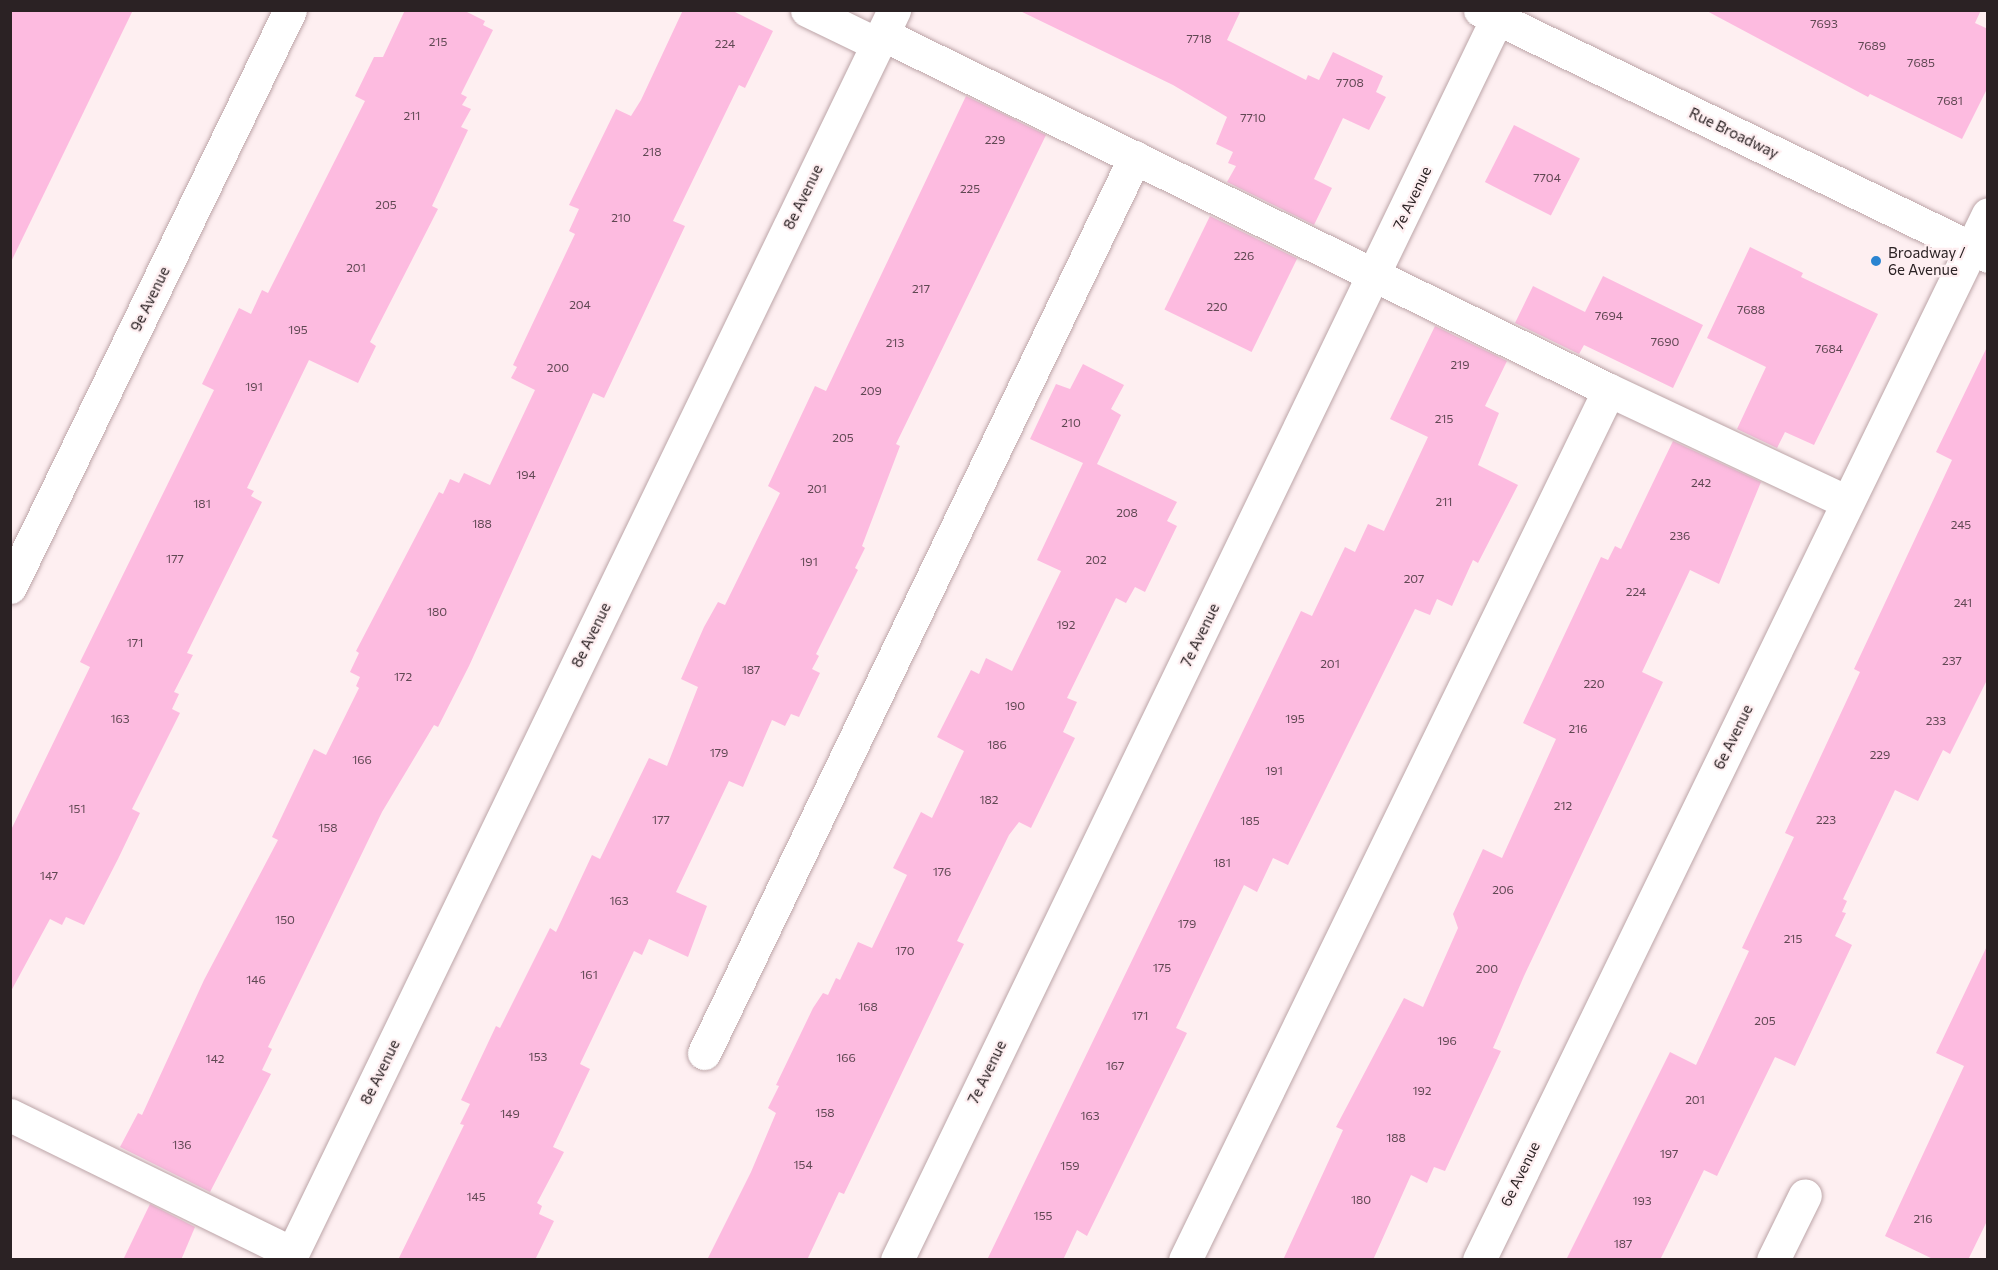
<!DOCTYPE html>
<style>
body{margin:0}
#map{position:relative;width:1998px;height:1270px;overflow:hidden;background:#feeff1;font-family:Commissioner,sans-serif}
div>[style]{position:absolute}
.building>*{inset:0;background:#fdbbe0;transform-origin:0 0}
.roads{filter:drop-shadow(0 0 2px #bca5a8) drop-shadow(0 0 2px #bca5a8)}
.minor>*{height:33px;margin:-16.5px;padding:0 16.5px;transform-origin:16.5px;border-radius:16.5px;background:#fff}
.dots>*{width:16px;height:16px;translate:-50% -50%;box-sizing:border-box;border:3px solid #feeff1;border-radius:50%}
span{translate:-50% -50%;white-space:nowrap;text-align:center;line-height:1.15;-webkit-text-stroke:4.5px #feeff1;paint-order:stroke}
.number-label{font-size:12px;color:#604853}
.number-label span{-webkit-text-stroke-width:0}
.street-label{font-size:15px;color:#2b2224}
.poi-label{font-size:15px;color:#2b2224}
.left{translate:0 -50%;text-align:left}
.frame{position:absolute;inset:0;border:12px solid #2b2224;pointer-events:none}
</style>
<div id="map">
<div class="building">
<div style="clip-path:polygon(10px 10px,133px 10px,10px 264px)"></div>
<div style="clip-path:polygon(405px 10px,463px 10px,485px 21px,483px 25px,493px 30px,461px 94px,467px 97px,462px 105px,471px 109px,461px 127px,468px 130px,432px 206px,438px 209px,370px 342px,376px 346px,358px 383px,309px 360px,247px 488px,254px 491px,251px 496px,262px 502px,187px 653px,193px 655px,174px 692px,179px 694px,172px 709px,180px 713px,132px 809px,140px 813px,118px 859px,84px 925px,66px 917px,62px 925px,50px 919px,10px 993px,10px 832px,90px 667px,80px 662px,214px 390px,202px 384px,239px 308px,251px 314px,262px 290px,268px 293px,365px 101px,355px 96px,374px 57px,383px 57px)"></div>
<div style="clip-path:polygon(683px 10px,731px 10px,773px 31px,745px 88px,739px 85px,673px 221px,685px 226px,604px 398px,593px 393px,469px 666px,438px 727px,434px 725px,382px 812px,268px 1047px,272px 1049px,262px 1070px,271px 1074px,210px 1192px,120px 1147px,138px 1113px,142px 1115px,204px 980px,278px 840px,272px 837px,314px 749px,326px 755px,359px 688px,356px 686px,360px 677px,350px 672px,359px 653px,356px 651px,439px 492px,443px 494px,450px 479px,459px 483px,464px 473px,490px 485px,535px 390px,511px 378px,517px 367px,513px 365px,575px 234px,569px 231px,579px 209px,569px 205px,616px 109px,631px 116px,641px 100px)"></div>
<div style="clip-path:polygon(1018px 10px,1241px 10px,1227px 40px,1306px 80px,1308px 75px,1319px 80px,1333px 52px,1383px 76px,1376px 92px,1386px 97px,1369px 130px,1343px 118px,1314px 179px,1332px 188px,1314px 225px,1227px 182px,1236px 166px,1228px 163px,1233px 152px,1216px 144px,1227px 117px,1173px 85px)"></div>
<div style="clip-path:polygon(1705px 10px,1981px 10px,1975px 23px,1988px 29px,1988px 87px,1962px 139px,1870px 94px,1868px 97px)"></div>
<div style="clip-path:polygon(966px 96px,1046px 135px,896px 444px,900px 446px,862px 546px,865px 548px,855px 568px,858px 570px,816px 654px,819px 656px,812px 669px,820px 673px,799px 717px,791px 714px,785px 726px,772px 720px,743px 787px,729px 781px,676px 892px,707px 906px,688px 957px,649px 939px,642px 955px,634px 951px,580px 1064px,590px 1069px,553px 1147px,564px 1152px,537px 1203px,542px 1206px,539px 1214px,554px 1221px,535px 1260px,398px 1260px,464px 1125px,460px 1124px,470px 1104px,461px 1100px,496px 1026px,500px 1028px,550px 928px,556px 932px,592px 855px,600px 859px,649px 758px,667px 766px,698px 687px,681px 679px,704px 627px,718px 602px,725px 605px,780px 493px,768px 486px,815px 386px,826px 391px)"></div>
<div style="left:1514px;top:125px;width:74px;height:64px;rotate:27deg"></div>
<div style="left:1210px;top:216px;width:97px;height:104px;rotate:26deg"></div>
<div style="clip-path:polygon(1750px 247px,1803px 273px,1801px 277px,1878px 314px,1814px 445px,1785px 432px,1777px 448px,1737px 429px,1766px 367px,1707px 338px)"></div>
<div style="clip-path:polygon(1603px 276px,1703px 325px,1673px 388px,1584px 345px,1579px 354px,1515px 323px,1533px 286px,1585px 312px)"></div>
<div style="clip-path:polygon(1435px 326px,1507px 361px,1485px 406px,1499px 413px,1478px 465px,1518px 485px,1478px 563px,1473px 560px,1452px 606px,1437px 599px,1430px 615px,1415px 609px,1288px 865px,1273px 858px,1257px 892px,1244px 885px,1176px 1028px,1187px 1033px,1087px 1236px,1077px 1230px,1063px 1260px,987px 1260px,1301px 611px,1312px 616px,1345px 547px,1355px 552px,1368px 524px,1384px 531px,1428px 437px,1390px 419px)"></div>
<div style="clip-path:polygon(1988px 345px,1988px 678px,1950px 754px,1943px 750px,1918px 801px,1895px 790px,1843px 899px,1847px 901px,1842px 912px,1846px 913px,1835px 936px,1852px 945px,1795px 1066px,1775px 1057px,1717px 1176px,1704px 1170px,1660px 1260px,1566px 1260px,1670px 1052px,1696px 1065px,1749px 951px,1742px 948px,1794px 837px,1785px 833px,1860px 672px,1854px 669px,1952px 460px,1936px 452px)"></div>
<div style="clip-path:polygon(1083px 364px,1124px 385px,1111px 409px,1121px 415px,1097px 464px,1177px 502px,1167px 521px,1177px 526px,1145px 592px,1135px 587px,1126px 603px,1116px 598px,1067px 698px,1077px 702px,1063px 732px,1075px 738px,1031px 828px,1019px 822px,1009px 835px,957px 941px,964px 944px,944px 985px,844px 1194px,839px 1192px,807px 1260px,707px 1260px,751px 1172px,776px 1113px,768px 1108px,779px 1086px,776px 1085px,813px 1008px,823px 993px,828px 995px,836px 978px,840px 980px,858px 942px,872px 948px,907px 875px,893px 868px,921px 812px,932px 818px,964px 751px,937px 737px,971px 670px,979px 674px,986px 658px,1012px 671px,1061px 571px,1037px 560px,1083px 463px,1030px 439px,1056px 384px,1070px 389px)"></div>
<div style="clip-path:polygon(1673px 441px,1761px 482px,1719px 584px,1690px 570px,1642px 672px,1663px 682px,1524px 976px,1493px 1048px,1501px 1051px,1445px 1171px,1434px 1167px,1427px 1183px,1411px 1175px,1373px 1260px,1283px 1260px,1343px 1130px,1336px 1127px,1404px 998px,1423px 1007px,1458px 928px,1453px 914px,1483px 849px,1502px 858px,1556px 739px,1523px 723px,1601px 557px,1608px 560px,1615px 546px,1621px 549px)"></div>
<div style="clip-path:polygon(1988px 944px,1988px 1219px,1968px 1260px,1935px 1260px,1885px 1236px,1964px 1066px,1936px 1053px)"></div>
<div style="clip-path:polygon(150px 1204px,195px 1227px,181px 1260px,123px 1260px)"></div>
</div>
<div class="roads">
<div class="minor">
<div style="left:807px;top:10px;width:78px;rotate:25.9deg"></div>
<div style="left:1480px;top:10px;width:564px;rotate:25.84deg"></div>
<div style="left:882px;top:34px;width:809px;rotate:26.09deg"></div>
<div style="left:1609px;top:390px;width:263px;rotate:25.2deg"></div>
<div style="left:10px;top:587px;width:641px;rotate:-64.11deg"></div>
<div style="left:704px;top:1053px;width:994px;rotate:-64.31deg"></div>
<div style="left:10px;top:1115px;width:314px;rotate:26.1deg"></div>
<div style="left:289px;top:1260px;width:1389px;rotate:-64.17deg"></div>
<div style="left:897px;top:1260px;width:1388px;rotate:-64.21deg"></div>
<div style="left:1185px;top:1260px;width:968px;rotate:-64.02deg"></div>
<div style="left:1479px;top:1260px;width:1163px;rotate:-64.05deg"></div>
<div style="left:1773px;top:1260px;width:72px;rotate:-63.8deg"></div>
</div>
</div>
<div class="dots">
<div style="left:1876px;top:261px;background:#2b84d1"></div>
</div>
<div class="number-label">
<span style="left:1824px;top:24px">7693</span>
<span style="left:1199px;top:39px">7718</span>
<span style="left:438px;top:42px">215</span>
<span style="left:725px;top:44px">224</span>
<span style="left:1872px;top:46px">7689</span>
<span style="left:1921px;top:63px">7685</span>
<span style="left:1350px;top:83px">7708</span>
<span style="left:1950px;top:101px">7681</span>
<span style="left:412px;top:116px">211</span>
<span style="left:1253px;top:118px">7710</span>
<span style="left:995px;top:140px">229</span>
<span style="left:652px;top:152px">218</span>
<span style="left:1547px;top:178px">7704</span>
<span style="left:970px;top:189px">225</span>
<span style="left:386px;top:205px">205</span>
<span style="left:621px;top:218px">210</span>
<span style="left:1244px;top:256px">226</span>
<span style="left:356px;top:268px">201</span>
<span style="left:921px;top:289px">217</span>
<span style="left:580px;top:305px">204</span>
<span style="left:1217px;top:307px">220</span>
<span style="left:1751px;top:310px">7688</span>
<span style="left:1609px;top:316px">7694</span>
<span style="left:298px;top:330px">195</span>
<span style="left:1665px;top:342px">7690</span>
<span style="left:895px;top:343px">213</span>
<span style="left:1829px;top:349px">7684</span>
<span style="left:1460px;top:365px">219</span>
<span style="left:558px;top:368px">200</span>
<span style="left:254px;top:387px">191</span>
<span style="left:871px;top:391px">209</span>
<span style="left:1444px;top:419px">215</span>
<span style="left:1071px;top:423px">210</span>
<span style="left:843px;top:438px">205</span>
<span style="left:526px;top:475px">194</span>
<span style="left:1701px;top:483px">242</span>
<span style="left:817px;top:489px">201</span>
<span style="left:1444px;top:502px">211</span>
<span style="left:202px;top:504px">181</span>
<span style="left:1127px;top:513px">208</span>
<span style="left:482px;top:524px">188</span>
<span style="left:1961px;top:525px">245</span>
<span style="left:1680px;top:536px">236</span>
<span style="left:175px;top:559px">177</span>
<span style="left:1096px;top:560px">202</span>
<span style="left:809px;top:562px">191</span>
<span style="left:1414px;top:579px">207</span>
<span style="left:1636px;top:592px">224</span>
<span style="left:1963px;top:603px">241</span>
<span style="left:437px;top:612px">180</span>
<span style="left:1066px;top:625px">192</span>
<span style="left:135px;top:643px">171</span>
<span style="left:1952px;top:661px">237</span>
<span style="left:1330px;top:664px">201</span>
<span style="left:751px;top:670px">187</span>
<span style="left:403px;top:677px">172</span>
<span style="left:1594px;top:684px">220</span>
<span style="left:1015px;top:706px">190</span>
<span style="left:120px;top:719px">163</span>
<span style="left:1295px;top:719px">195</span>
<span style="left:1936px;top:721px">233</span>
<span style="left:1578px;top:729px">216</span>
<span style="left:997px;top:745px">186</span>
<span style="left:719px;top:753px">179</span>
<span style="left:1880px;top:755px">229</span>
<span style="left:362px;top:760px">166</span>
<span style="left:1274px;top:771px">191</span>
<span style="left:989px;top:800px">182</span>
<span style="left:1563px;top:806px">212</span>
<span style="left:77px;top:809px">151</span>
<span style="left:661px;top:820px">177</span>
<span style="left:1826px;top:820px">223</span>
<span style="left:1250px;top:821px">185</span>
<span style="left:328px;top:828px">158</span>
<span style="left:1222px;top:863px">181</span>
<span style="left:942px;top:872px">176</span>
<span style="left:49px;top:876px">147</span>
<span style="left:1503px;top:890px">206</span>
<span style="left:619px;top:901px">163</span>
<span style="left:285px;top:920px">150</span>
<span style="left:1187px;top:924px">179</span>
<span style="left:1793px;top:939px">215</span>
<span style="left:905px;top:951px">170</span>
<span style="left:1162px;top:968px">175</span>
<span style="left:1487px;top:969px">200</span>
<span style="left:589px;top:975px">161</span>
<span style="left:256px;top:980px">146</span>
<span style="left:868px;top:1007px">168</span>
<span style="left:1140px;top:1016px">171</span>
<span style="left:1765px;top:1021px">205</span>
<span style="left:1447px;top:1041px">196</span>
<span style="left:538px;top:1057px">153</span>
<span style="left:846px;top:1058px">166</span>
<span style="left:215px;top:1059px">142</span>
<span style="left:1115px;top:1066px">167</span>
<span style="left:1422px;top:1091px">192</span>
<span style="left:1695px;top:1100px">201</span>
<span style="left:825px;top:1113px">158</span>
<span style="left:510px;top:1114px">149</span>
<span style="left:1090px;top:1116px">163</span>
<span style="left:1396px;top:1138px">188</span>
<span style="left:182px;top:1145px">136</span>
<span style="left:1669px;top:1154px">197</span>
<span style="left:803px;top:1165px">154</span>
<span style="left:1070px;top:1166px">159</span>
<span style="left:476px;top:1197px">145</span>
<span style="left:1361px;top:1200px">180</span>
<span style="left:1642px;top:1201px">193</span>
<span style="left:1043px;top:1216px">155</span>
<span style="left:1923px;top:1219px">216</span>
<span style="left:1623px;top:1244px">187</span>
</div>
<div class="street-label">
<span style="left:1734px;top:133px;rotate:26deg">Rue Broadway</span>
<span style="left:803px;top:197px;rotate:-64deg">8e Avenue</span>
<span style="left:1412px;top:198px;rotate:-64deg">7e Avenue</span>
<span style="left:150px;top:299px;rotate:-64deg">9e Avenue</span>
<span style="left:591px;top:635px;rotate:-64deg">8e Avenue</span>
<span style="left:1200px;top:635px;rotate:-64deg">7e Avenue</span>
<span style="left:1733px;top:737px;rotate:-64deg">6e Avenue</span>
<span style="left:380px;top:1072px;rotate:-64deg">8e Avenue</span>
<span style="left:987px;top:1072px;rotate:-64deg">7e Avenue</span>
<span style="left:1520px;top:1174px;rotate:-64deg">6e Avenue</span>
</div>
<div class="poi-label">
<span class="left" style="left:1888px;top:261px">Broadway /<br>6e Avenue</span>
</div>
<div class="frame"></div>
</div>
